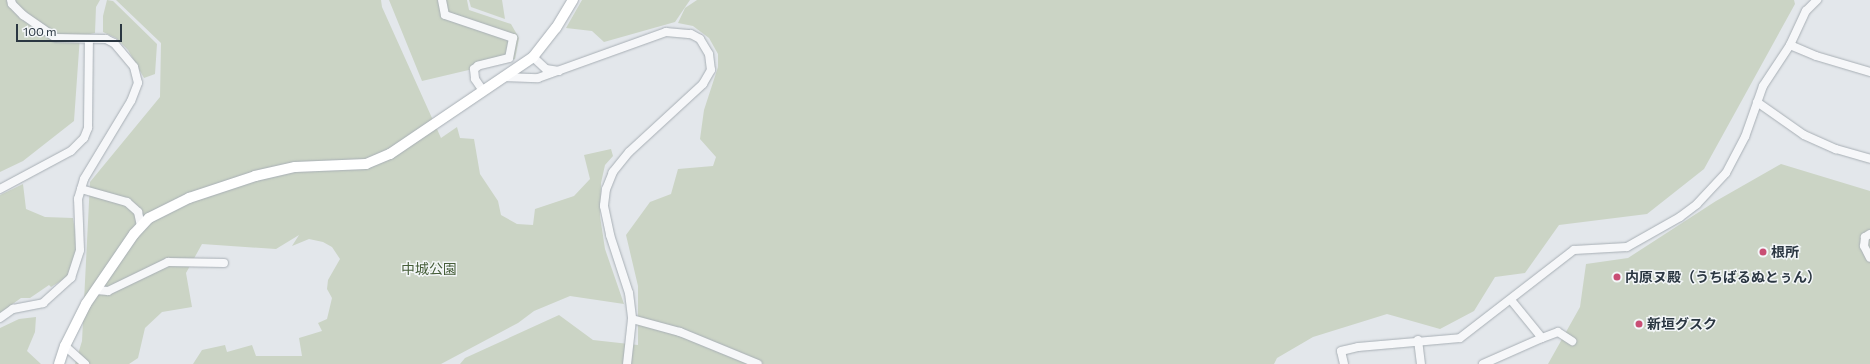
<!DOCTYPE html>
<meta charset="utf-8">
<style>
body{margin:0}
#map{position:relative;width:1870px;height:364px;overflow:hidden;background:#e3e7eb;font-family:Commissioner,"Noto Sans JP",sans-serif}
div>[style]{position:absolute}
.green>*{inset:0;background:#cbd4c5}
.roads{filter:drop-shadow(0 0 1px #a8afb5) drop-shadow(0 0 1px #a8afb5)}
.minor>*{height:8px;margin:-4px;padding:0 4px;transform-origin:4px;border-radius:4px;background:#f6f7f9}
.major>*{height:10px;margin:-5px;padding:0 5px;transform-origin:5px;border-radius:5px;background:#fff}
.dots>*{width:11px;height:11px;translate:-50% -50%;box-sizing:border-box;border:2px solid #f3f6f8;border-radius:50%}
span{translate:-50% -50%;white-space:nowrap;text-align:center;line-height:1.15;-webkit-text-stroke:3px #f3f6f8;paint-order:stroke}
.poi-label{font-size:14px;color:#2b3742;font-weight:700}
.left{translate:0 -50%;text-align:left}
.park-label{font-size:14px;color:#465e39}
.scale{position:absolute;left:16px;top:24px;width:106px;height:18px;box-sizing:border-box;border:2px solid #2b3742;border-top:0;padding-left:5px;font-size:12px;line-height:14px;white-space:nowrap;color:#2b3742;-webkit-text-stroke:3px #f3f6f8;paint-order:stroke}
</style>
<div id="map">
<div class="green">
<div style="clip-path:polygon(0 0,100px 0,96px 7px,95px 33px,80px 36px,74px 121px,23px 161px,0 172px)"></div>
<div style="clip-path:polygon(107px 0,113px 1px,157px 44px,155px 74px,144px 78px,128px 50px,116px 38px,103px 32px,103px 16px)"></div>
<div style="clip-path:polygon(116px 0,381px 0,382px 7px,441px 138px,457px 127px,460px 138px,474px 139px,480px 174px,498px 201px,501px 215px,517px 224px,533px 225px,535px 209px,574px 196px,590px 179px,584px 155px,611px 149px,613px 156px,605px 165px,601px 183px,600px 216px,605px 249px,624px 304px,570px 296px,534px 311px,518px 323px,441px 364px,193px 364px,202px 350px,225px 345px,227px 352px,252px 345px,256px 356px,302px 356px,299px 338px,322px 331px,318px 323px,327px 319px,332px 298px,327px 289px,328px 280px,340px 259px,332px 247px,323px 242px,309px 239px,292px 246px,299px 235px,276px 249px,202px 244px,186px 273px,192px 307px,162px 312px,145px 328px,138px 358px,129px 364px,75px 364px,82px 341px,90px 182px,160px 97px,161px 43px)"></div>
<div style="clip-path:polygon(389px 0,467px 0,469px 10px,511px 24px,519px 38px,515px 59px,422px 81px)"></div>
<div style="clip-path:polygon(469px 0,502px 0,505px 19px,471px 7px)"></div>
<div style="clip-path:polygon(582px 0,690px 0,675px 22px,604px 42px,592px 31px,566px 28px)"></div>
<div style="clip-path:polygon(697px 0,1794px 0,1795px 4px,1704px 169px,1647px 214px,1559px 225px,1525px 273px,1495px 277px,1474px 311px,1440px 329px,1387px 314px,1313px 337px,1277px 358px,1274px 364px,460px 364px,465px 358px,559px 315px,593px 340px,638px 345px,638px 286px,626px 235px,650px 202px,671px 194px,678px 169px,713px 166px,716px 157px,700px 139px,704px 110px,718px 67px,718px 54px,709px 38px,693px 26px,678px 23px,685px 8px)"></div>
<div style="clip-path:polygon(1781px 164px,1870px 191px,1870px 364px,1548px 364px,1580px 307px,1586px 264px,1628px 258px,1716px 201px)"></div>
<div style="clip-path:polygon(23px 184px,26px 209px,45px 217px,73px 218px,77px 245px,74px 269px,69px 276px,51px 287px,49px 285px,30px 298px,21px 298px,0 313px,0 195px)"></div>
<div style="clip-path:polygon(36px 317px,35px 332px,27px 351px,41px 364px,0 364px,0 328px,19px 319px)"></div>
</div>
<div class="roads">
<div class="minor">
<div style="left:11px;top:0;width:4px;rotate:76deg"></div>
<div style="left:12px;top:4px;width:16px;rotate:45deg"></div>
<div style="left:23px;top:15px;width:40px;rotate:34.9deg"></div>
<div style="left:56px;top:38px;width:50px;rotate:1.1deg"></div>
<div style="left:106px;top:39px;width:9px;rotate:27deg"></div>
<div style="left:114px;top:43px;width:31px;rotate:50deg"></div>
<div style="left:134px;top:67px;width:16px;rotate:76deg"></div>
<div style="left:138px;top:83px;width:19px;rotate:111deg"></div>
<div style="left:131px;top:101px;width:91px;rotate:121.1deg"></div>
<div style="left:84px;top:179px;width:10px;rotate:107deg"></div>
<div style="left:81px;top:189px;width:48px;rotate:15.8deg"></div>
<div style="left:127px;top:202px;width:15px;rotate:42deg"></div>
<div style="left:138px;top:212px;width:14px;rotate:78deg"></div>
<div style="left:442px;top:0;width:15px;rotate:79deg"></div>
<div style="left:445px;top:15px;width:72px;rotate:18.7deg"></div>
<div style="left:513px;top:38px;width:20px;rotate:101deg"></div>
<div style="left:509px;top:58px;width:32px;rotate:166deg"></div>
<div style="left:478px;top:66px;width:5px;rotate:143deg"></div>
<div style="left:474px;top:69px;width:10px;rotate:84deg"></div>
<div style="left:475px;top:79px;width:14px;rotate:56deg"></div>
<div style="left:1790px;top:45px;width:28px;rotate:23deg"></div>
<div style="left:1816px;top:56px;width:56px;rotate:16.5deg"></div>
<div style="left:533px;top:57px;width:18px;rotate:43deg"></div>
<div style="left:546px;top:69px;width:13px;rotate:9deg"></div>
<div style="left:503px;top:77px;width:35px;rotate:2deg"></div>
<div style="left:538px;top:78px;width:136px;rotate:-19.8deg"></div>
<div style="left:666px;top:32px;width:25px;rotate:5deg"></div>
<div style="left:691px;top:34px;width:10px;rotate:29deg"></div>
<div style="left:700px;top:39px;width:17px;rotate:59deg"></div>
<div style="left:709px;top:54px;width:16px;rotate:83deg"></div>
<div style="left:711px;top:70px;width:16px;rotate:120deg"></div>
<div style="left:703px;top:84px;width:100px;rotate:137.4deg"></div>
<div style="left:629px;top:152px;width:26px;rotate:129deg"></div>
<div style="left:613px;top:172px;width:18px;rotate:112deg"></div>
<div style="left:606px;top:189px;width:17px;rotate:97deg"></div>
<div style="left:604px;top:206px;width:30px;rotate:78deg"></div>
<div style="left:610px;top:235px;width:61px;rotate:71.9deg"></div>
<div style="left:629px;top:293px;width:26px;rotate:83deg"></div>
<div style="left:632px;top:319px;width:45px;rotate:96.3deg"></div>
<div style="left:1757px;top:102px;width:57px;rotate:35.1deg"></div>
<div style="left:1804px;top:135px;width:35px;rotate:24deg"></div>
<div style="left:1836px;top:149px;width:35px;rotate:16deg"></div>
<div style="left:0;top:189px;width:81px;rotate:-28.2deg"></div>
<div style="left:71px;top:151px;width:18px;rotate:-45deg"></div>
<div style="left:84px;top:138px;width:11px;rotate:-68deg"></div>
<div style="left:88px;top:128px;width:89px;rotate:-89.4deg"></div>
<div style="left:1870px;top:234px;width:6px;rotate:149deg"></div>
<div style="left:1865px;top:237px;width:9px;rotate:96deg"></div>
<div style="left:1864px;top:246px;width:13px;rotate:63deg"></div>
<div style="left:96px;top:290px;width:12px;rotate:5deg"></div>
<div style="left:108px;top:291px;width:67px;rotate:-25.8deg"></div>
<div style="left:168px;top:262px;width:56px;rotate:1deg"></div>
<div style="left:1511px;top:300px;width:49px;rotate:50.8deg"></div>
<div style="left:1542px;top:338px;width:17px;rotate:-21deg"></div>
<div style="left:1558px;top:332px;width:17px;rotate:33deg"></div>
<div style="left:0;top:318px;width:16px;rotate:-35deg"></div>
<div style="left:13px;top:309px;width:31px;rotate:-11deg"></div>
<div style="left:43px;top:303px;width:38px;rotate:-42deg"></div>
<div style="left:71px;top:278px;width:29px;rotate:-72deg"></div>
<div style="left:80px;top:250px;width:51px;rotate:-92.2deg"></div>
<div style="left:78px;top:199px;width:10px;rotate:-73deg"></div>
<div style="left:632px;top:319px;width:50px;rotate:15.2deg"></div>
<div style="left:680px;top:332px;width:84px;rotate:22.3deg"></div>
<div style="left:1418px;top:340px;width:24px;rotate:83deg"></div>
<div style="left:65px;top:346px;width:27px;rotate:42deg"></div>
<div style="left:1344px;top:364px;width:13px;rotate:-103deg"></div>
<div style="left:1341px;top:351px;width:17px;rotate:-13deg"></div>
<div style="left:1358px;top:347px;width:102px;rotate:-5deg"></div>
<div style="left:1460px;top:338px;width:144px;rotate:-37.7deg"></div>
<div style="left:1574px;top:250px;width:53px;rotate:-3.2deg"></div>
<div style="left:1627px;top:247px;width:61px;rotate:-29.5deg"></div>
<div style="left:1680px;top:217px;width:21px;rotate:-37deg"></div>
<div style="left:1697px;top:204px;width:42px;rotate:-46.9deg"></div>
<div style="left:1726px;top:173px;width:41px;rotate:-62.2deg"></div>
<div style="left:1745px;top:137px;width:54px;rotate:-70.6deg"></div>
<div style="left:1763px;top:86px;width:49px;rotate:-56.6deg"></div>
<div style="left:1790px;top:45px;width:38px;rotate:-65deg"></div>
<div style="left:1806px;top:11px;width:16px;rotate:-45deg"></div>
<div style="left:1483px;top:364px;width:64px;rotate:-23.8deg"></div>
</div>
<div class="major">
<div style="left:59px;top:364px;width:19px;rotate:-72deg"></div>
<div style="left:65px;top:346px;width:47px;rotate:-63.4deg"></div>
<div style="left:86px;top:304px;width:85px;rotate:-55.6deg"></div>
<div style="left:134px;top:234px;width:22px;rotate:-47deg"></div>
<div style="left:149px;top:218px;width:45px;rotate:-26.6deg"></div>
<div style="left:189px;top:198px;width:70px;rotate:-18.4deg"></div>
<div style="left:255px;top:176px;width:41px;rotate:-12.7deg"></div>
<div style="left:295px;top:167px;width:71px;rotate:-2.4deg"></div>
<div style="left:366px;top:164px;width:26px;rotate:-23deg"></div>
<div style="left:390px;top:154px;width:173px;rotate:-34.1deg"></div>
<div style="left:533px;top:57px;width:37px;rotate:-52deg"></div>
<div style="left:556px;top:28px;width:33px;rotate:-59deg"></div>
</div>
</div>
<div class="dots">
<div style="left:1763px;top:252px;background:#c94e74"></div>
<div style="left:1617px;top:277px;background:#c94e74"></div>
<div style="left:1639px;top:324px;background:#c94e74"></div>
</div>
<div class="poi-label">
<span class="left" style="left:1771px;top:252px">根所</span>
<span class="left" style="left:1625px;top:277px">内原ヌ殿（うちばるぬとぅん）</span>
<span class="left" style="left:1647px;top:324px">新垣グスク</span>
</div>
<div class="park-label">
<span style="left:429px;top:269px">中城公園</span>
</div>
<div class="scale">100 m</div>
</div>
